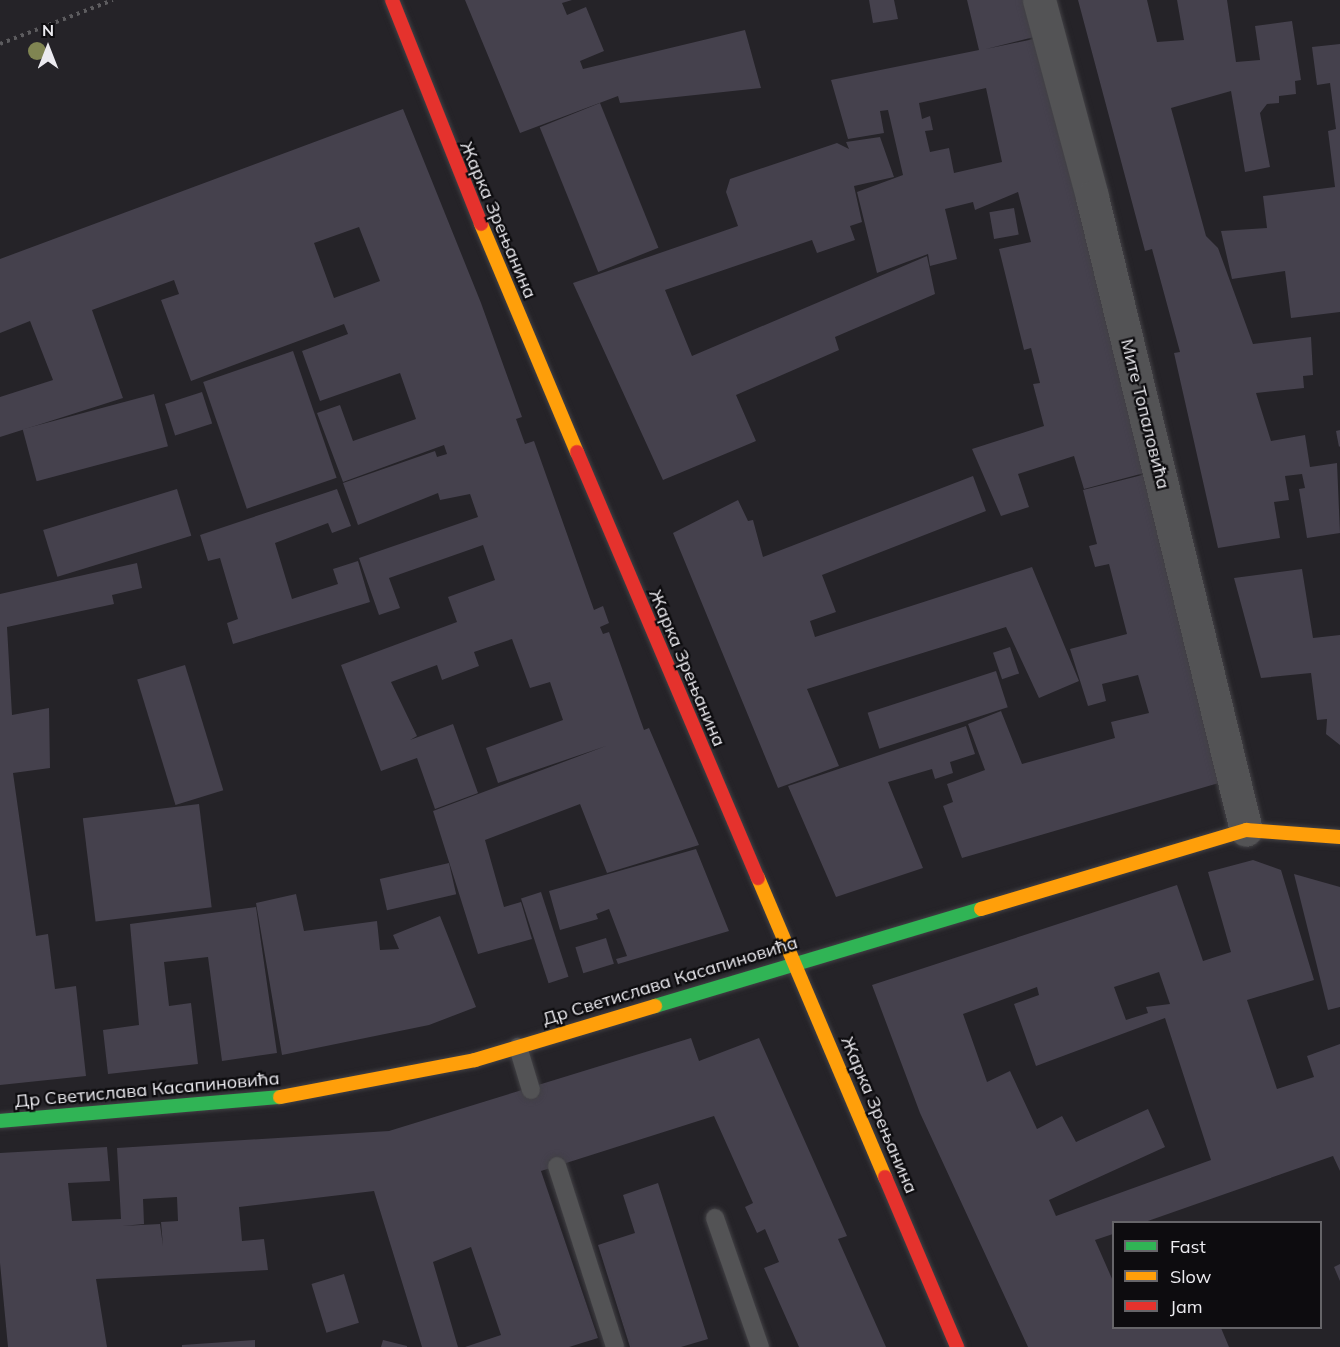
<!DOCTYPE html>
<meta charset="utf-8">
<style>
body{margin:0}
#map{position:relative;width:1340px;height:1347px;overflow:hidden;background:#252328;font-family:Mulish,sans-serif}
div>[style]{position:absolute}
.building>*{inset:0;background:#45414d;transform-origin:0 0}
.path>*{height:4px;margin-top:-2px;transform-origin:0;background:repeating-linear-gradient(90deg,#5d5c5f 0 3px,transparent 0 7.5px)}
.roads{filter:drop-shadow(0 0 2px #424145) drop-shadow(0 0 2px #424145)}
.lane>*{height:18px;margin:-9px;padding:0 9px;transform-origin:9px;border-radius:9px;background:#535355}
.street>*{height:33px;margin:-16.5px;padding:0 16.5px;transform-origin:16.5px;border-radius:16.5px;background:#535355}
.fast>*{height:14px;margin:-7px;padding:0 7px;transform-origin:7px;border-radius:7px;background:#30b455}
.slow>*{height:14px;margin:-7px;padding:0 7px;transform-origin:7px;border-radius:7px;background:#ff9f0a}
.jam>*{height:14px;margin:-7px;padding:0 7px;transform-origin:7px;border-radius:7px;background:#e5322d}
.trees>*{width:18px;height:18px;margin:-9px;border-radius:50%;background:#808552}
span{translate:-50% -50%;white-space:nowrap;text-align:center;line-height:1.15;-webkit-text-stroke:4.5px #0d0c0f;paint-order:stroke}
.street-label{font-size:18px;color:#ecebf0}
.legend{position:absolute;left:1112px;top:1221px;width:210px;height:108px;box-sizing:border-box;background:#0d0c0f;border:2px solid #666569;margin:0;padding:8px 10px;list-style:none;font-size:18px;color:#ecebf0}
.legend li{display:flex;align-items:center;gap:12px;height:30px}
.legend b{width:30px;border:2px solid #666569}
.north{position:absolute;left:18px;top:18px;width:60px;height:60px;-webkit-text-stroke:4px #0d0c0f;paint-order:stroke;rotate:0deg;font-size:16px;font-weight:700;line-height:24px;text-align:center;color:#ecebf0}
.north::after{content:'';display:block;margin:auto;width:21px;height:27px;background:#ecebf0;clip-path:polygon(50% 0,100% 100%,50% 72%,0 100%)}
</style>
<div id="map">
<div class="building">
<div style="clip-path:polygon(465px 0,572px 0,562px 3px,567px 15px,586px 7px,604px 51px,580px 61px,583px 69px,745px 30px,761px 88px,620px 103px,618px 96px,520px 133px)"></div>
<div style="clip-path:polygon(869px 0,894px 0,898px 19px,873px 23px)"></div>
<div style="clip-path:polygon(evenodd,967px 0,1037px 0,1046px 34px,986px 49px,1043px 37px,1148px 472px,1084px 489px,1074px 456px,1018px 474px,1029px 507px,1001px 516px,972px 449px,1044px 426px,1033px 384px,1040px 383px,1031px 348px,1024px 350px,999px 249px,1031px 242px,1018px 192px,975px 210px,973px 202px,945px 209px,957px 259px,930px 266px,928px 254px,877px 273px,857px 192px,903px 175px,888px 110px,880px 111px,884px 133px,848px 139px,831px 80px,979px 50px,967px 0,986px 88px,1002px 162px,954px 173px,949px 148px,930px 152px,925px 131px,933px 130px,930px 116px,922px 119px,919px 103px,986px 88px)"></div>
<div style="clip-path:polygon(1078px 0,1147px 0,1157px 42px,1184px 40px,1177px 0,1227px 0,1236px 62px,1260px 60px,1255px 26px,1292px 21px,1301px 80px,1295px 81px,1296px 94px,1279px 96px,1279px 103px,1267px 104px,1260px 113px,1270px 167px,1245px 172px,1231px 91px,1171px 108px,1206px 236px,1218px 248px,1253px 344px,1311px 337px,1313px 375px,1303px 376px,1304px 388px,1256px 393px,1271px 441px,1305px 435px,1310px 467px,1337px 463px,1340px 533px,1307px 538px,1299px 489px,1305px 488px,1302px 474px,1285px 476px,1289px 500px,1274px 502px,1280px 538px,1218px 548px,1174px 353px,1180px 352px,1152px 249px,1145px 251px)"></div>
<div style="clip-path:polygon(1340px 44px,1340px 312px,1291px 318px,1285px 271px,1232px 279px,1221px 231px,1267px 228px,1263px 196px,1335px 187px,1328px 131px,1336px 129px,1330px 83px,1317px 85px,1312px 47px)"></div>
<div style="left:600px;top:103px;width:156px;height:65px;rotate:68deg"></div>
<div style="clip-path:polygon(evenodd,403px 109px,481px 303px,522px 417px,516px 419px,525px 444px,534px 441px,594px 610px,603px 606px,609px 623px,600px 627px,603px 634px,609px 632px,644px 730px,649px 728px,699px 845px,607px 873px,580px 804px,485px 840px,504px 907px,521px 902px,532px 939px,478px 954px,433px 811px,606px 746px,498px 783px,486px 748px,563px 720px,550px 682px,530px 688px,512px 639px,474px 652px,479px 666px,442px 680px,437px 665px,391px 682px,417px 736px,410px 740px,453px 724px,478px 793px,435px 809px,417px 758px,381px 771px,341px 665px,457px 622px,448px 597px,495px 580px,483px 545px,389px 578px,400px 608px,379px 615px,359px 558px,478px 517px,470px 494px,440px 500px,438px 493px,358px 525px,343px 483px,435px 451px,437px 457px,447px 454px,444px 445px,343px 482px,317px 413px,340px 405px,353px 441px,416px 419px,400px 373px,320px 401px,302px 351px,348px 334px,344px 324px,191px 381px,161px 300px,179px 294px,174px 280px,92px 310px,123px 398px,0 437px,0 397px,53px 380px,30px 321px,0 333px,0 259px,403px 109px,359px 227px,380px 281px,334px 298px,314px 243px,359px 227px)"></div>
<div style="clip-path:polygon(880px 137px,894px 177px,854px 186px,862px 222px,850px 226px,855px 240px,817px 253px,812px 240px,665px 290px,692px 356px,927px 256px,935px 294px,835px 337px,839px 350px,736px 395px,756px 441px,663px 480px,573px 283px,738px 226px,726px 192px,730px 179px,837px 143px,849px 149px,846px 142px)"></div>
<div style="left:1014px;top:208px;width:27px;height:25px;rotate:80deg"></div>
<div style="left:293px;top:351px;width:134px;height:95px;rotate:71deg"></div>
<div style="left:202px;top:392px;width:33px;height:39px;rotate:72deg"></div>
<div style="left:154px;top:394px;width:54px;height:136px;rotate:75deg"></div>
<div style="clip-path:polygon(1340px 430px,1340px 446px,1339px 447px,1336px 431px)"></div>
<div style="clip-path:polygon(1154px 472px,1229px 780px,962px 858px,943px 806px,953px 802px,947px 784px,985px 770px,968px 724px,1001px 711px,1022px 764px,1115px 738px,1111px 722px,1149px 713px,1138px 675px,1102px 684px,1106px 701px,1088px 706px,1070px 649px,1127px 634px,1109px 564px,1095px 567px,1089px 546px,1097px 544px,1083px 490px)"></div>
<div style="clip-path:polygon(973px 476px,986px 511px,822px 575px,836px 612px,810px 621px,815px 637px,1032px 567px,1079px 681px,1039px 698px,1006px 627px,807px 689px,839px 766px,778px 788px,673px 533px,738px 500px,748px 521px,753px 520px,763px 557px)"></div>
<div style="left:177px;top:489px;width:49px;height:140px;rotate:73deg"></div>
<div style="clip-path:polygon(337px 489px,351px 526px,332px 533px,328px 523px,275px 543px,292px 599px,338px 584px,333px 569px,358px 561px,370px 602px,233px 644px,227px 623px,238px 619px,220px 558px,208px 561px,200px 535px)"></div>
<div style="clip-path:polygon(137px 563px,142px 588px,112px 595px,114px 604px,7px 627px,12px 715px,49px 708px,50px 768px,13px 773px,36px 936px,48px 934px,55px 989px,76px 986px,86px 1076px,0 1085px,0 594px)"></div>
<div style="clip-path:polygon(1302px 569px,1313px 638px,1340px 635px,1340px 745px,1326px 734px,1327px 719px,1317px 720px,1311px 673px,1261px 678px,1234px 578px)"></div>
<div style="left:1010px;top:647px;width:28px;height:18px;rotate:71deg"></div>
<div style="left:185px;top:665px;width:131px;height:50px;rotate:73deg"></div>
<div style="left:996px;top:671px;width:38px;height:135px;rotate:72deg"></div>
<div style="clip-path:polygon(966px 726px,975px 754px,950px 762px,953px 773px,935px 779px,932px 769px,888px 782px,923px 868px,836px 897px,788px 786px)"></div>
<div style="left:199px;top:804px;width:104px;height:117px;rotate:83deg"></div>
<div style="clip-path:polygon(696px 849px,729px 931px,618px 964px,616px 959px,627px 956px,609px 909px,596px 914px,598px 919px,560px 930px,549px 891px)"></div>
<div style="clip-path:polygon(evenodd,1253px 860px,1281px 870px,1314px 980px,1247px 1000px,1277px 1089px,1314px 1077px,1307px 1056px,1340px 1044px,1340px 1171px,1333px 1156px,1145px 1222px,1113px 1222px,1113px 1234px,1095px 1240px,1113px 1281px,1113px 1328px,1221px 1328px,1229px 1347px,1028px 1347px,920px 1113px,872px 985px,1177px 885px,1203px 961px,1231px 952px,1208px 872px,1253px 860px,1159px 972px,1170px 1004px,1146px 1007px,1148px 1013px,1126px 1020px,1114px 987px,1159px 972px,1253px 860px,1037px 987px,1039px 995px,1014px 1004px,1036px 1066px,1165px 1018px,1211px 1160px,1056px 1216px,1049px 1200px,1165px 1147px,1148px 1109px,1076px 1142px,1062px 1116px,1037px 1129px,1010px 1071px,987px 1082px,963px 1014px,1037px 987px)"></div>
<div style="left:449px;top:863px;width:32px;height:71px;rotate:77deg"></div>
<div style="clip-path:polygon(1294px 874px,1340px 887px,1340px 1007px,1328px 1010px)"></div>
<div style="left:541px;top:892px;width:89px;height:21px;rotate:72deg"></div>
<div style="clip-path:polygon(296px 894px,304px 931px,377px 921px,380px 950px,399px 949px,393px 935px,440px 916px,476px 1007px,429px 1025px,282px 1055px,256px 903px)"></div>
<div style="clip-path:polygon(256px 907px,277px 1053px,222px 1061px,208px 957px,164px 962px,169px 1006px,191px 1003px,198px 1064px,108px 1074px,103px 1030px,139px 1025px,130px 924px)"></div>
<div style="left:606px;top:938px;width:27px;height:32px;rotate:73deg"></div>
<div style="clip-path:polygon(evenodd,691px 1038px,699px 1061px,759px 1038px,847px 1236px,838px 1239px,886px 1347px,799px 1347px,764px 1268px,779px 1262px,765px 1229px,757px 1233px,745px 1207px,753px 1203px,714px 1116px,541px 1171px,598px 1338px,569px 1347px,465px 1347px,501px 1335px,471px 1247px,433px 1262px,458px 1347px,422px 1347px,374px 1191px,239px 1207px,242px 1241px,264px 1239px,268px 1270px,96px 1279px,107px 1347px,8px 1347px,0 1263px,0 1153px,107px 1147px,110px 1181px,68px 1183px,72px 1221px,121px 1219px,117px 1148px,389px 1131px,691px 1038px,177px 1197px,178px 1221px,161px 1222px,163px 1246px,160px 1224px,122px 1226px,144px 1224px,143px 1199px,177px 1197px)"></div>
<div style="clip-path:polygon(658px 1183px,708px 1339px,681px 1347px,630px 1347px,598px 1245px,635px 1233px,623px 1195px)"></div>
<div style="clip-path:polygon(1340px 1264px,1340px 1281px,1334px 1267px)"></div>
<div style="left:344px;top:1274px;width:51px;height:34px;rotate:73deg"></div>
<div style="clip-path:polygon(255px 1340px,255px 1347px,182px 1347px,182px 1345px)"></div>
<div style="clip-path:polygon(383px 1340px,407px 1346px,407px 1347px,381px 1347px)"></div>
</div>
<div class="path">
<div style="left:0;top:44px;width:121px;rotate:-21.3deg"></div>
</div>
<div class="roads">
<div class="lane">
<div style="left:518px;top:1047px;width:45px;rotate:73.2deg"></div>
<div style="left:557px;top:1166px;width:190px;rotate:72.2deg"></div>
<div style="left:715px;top:1218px;width:137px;rotate:70.8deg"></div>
</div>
<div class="street">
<div style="left:1039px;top:0;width:204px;rotate:74.9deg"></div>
<div style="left:1092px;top:197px;width:651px;rotate:76.33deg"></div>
</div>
<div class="fast">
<div style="left:655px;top:1006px;width:340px;rotate:-16.6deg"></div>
<div style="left:0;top:1121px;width:281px;rotate:-4.9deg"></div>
</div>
<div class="slow">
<div style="left:481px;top:224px;width:247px;rotate:67.2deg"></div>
<div style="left:758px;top:878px;width:325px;rotate:67deg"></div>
<div style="left:981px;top:909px;width:277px;rotate:-16.6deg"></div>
<div style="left:1246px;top:830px;width:94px;rotate:4.3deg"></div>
<div style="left:280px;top:1097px;width:198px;rotate:-10.7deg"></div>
<div style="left:475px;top:1060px;width:188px;rotate:-16.7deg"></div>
</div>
<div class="jam">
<div style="left:392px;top:0;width:241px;rotate:68.3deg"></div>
<div style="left:577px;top:452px;width:463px;rotate:67deg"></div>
<div style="left:885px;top:1177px;width:185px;rotate:67deg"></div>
</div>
</div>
<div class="trees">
<div style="left:37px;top:51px"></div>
</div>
<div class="street-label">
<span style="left:498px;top:220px;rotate:67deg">Жарка Зрењанина</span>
<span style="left:1145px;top:414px;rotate:76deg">Мите Топаловића</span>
<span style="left:687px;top:668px;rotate:67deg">Жарка Зрењанина</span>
<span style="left:670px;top:981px;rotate:-17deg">Др Светислава Касапиновића</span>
<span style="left:147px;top:1090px;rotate:-5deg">Др Светислава Касапиновића</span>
<span style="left:879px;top:1115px;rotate:67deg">Жарка Зрењанина</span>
</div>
<ul class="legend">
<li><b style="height:8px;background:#30b455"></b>Fast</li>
<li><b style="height:8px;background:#ff9f0a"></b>Slow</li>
<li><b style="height:8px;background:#e5322d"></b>Jam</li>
</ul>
<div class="north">N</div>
</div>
